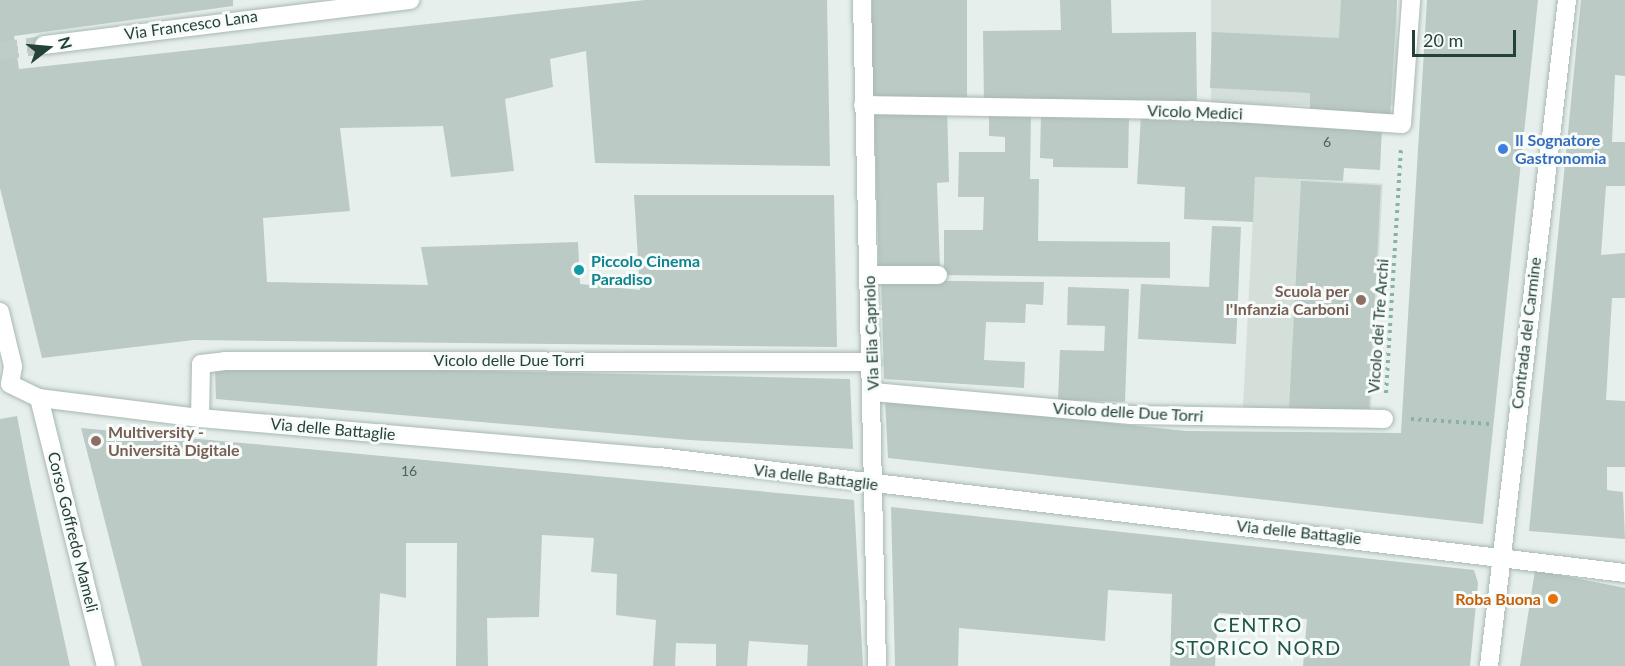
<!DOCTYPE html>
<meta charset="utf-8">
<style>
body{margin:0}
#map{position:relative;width:1625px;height:666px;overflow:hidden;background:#e6efeb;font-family:Lato,sans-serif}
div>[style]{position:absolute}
.built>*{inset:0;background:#d4dfda;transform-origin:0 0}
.building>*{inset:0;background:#bbcac4;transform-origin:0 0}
.minor-tunnel>*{height:18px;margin-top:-9px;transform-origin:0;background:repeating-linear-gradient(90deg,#bfccc8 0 18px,transparent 0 27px)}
.path>*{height:4px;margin-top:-2px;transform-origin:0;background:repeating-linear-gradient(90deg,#86b3a5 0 3px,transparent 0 7.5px)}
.roads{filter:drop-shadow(0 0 2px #a8b8b2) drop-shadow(0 0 2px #a8b8b2)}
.minor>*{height:18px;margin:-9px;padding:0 9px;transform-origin:9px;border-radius:9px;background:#fff}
.dots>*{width:16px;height:16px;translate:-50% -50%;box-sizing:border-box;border:3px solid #f7fbf9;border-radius:50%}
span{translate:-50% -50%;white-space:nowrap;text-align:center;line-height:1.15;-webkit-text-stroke:6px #f7fbf9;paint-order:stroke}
.number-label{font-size:14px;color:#4a645c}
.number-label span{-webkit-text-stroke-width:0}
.street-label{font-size:16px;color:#24423a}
.shop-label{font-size:16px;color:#366cbe;font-weight:700}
.left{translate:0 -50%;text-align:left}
.culture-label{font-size:16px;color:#0d838f;font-weight:700}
.education-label{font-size:16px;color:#785e54;font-weight:700}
.right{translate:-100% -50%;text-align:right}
.food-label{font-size:16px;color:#c56008;font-weight:700}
.quarter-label{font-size:20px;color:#1f5548;letter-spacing:1.5px}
.north{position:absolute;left:18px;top:18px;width:60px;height:60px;-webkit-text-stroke:4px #f7fbf9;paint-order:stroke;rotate:74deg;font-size:16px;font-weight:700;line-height:24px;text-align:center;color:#24423a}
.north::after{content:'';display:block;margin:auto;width:21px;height:27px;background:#24423a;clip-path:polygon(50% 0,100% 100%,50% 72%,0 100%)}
.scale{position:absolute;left:1412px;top:30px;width:104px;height:27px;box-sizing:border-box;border:3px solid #24423a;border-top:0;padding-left:8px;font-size:18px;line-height:21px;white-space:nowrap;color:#24423a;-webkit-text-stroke:4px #f7fbf9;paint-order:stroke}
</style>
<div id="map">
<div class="built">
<div style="left:1211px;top:0;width:186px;height:105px"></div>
<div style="left:1255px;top:177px;width:128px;height:237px;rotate:3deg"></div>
</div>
<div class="building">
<div style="clip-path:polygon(0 0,233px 0,233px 6px,14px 36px,19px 69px,645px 0,827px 0,830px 166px,595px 163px,586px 51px,550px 59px,553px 87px,505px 99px,514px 171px,451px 177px,443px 126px,340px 128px,350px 211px,263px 218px,267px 282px,428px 285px,421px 247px,578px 242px,580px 284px,640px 290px,634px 195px,834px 195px,837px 347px,194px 340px,42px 358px,0 188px)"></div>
<div style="left:872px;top:0;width:95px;height:101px"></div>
<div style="clip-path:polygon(1060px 0,1111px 0,1112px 33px,1196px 32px,1197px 103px,984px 106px,983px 31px,1061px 30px)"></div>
<div style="clip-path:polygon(1341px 0,1397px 0,1390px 117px,1310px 114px,1310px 93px,1210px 88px,1212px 32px,1339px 38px)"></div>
<div style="clip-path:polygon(1427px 0,1538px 0,1483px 524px,888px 458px,885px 399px,1186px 431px,1401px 433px)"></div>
<div style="clip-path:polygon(1581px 0,1625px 0,1625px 76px,1615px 75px,1612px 142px,1625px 142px,1625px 186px,1606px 186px,1601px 255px,1625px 253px,1625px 298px,1612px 298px,1606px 400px,1625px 401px,1625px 467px,1607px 467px,1607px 490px,1623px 492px,1625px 539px,1529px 531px)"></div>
<div style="clip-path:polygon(947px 106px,949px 182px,937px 183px,940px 269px,879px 270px,874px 107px)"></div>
<div style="clip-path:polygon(989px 111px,1031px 112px,1030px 179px,1039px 179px,1038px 241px,1170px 242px,1170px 278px,944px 275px,944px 230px,983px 230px,984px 197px,958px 197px,959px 152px,1005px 152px,1005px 137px,989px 136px)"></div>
<div style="clip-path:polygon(1041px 115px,1129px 117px,1128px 168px,1053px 167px,1053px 159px,1040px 158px)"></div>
<div style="clip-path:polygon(1141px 115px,1382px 127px,1380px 170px,1344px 168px,1343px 181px,1255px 177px,1253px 222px,1184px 219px,1185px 187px,1137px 184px)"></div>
<div style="left:1301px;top:181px;width:80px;height:234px;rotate:3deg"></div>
<div style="clip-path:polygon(1212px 226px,1241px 227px,1236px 344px,1138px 339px,1141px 284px,1209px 287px)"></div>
<div style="clip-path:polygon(881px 280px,1044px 282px,1043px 305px,1026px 304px,1025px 323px,986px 322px,984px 360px,1025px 362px,1024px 388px,884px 379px)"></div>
<div style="clip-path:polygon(1068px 287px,1129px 289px,1125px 402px,1058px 400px,1060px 350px,1104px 351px,1105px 326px,1067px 325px)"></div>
<div style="clip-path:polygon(398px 369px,850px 379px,853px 449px,689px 440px,216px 399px,215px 370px)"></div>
<div style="clip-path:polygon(17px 416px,30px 483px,70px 666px,0 666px,0 419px)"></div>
<div style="clip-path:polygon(81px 428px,854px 500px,863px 666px,807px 666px,808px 645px,749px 641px,747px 666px,716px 666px,716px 644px,676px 643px,675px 666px,653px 666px,656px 620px,616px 615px,617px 574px,591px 572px,594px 538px,542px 535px,539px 617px,487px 618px,488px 666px,456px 666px,457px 543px,406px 543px,406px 598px,380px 593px,377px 666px,142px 666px)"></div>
<div style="clip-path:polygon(891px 507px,1474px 570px,1478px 583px,1470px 666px,1303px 666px,1307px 619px,1218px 613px,1215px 666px,1170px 666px,1172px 594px,1108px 590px,1105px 641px,959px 628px,958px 666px,895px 666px)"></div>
<div style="clip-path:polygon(1535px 570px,1625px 588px,1625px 666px,1520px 666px)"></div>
</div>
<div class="minor-tunnel">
<div style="left:0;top:51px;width:44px;rotate:-7.8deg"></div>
</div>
<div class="path">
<div style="left:1386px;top:393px;width:244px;rotate:-86.5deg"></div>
<div style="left:1411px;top:419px;width:79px;rotate:3.6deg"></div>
</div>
<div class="roads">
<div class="minor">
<div style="left:862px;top:0;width:666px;rotate:88.71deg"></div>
<div style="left:44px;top:45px;width:369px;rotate:-7deg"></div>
<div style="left:863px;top:105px;width:328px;rotate:0.9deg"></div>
<div style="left:1191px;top:110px;width:211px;rotate:3.8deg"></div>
<div style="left:1402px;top:124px;width:124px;rotate:-85.8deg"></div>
<div style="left:870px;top:275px;width:68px"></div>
<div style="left:0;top:312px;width:56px;rotate:76.5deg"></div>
<div style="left:13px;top:366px;width:18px;rotate:99deg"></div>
<div style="left:10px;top:384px;width:32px;rotate:26deg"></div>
<div style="left:39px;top:398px;width:162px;rotate:7.1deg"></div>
<div style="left:200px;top:418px;width:461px;rotate:4.9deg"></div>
<div style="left:659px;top:457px;width:973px;rotate:6.85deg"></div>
<div style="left:873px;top:392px;width:259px;rotate:5.1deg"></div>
<div style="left:1131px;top:415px;width:253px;rotate:0.9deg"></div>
<div style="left:39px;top:398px;width:276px;rotate:76deg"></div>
<div style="left:200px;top:418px;width:54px;rotate:-88.9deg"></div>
<div style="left:201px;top:364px;width:24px;rotate:-7deg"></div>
<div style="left:225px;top:361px;width:647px;rotate:0.09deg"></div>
<div style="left:1489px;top:666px;width:671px;rotate:-83.32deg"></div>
</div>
</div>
<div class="dots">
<div style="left:1503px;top:149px;background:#3f7fe0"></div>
<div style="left:579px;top:270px;background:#0f9aa8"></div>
<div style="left:1361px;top:300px;background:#8d6e63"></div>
<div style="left:96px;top:441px;background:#8d6e63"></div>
<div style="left:1553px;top:599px;background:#e8710a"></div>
</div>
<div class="number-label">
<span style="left:1327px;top:142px">6</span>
<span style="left:409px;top:471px">16</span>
</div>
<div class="street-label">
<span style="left:191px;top:25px;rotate:-8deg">Via Francesco Lana</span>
<span style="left:1195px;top:112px;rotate:2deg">Vicolo Medici</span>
<span style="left:1378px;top:326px;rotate:-86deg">Vicolo dei Tre Archi</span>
<span style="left:871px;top:333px;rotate:-92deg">Via Elia Capriolo</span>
<span style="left:1526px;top:333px;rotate:-83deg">Contrada del Carmine</span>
<span style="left:509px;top:360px">Vicolo delle Due Torri</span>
<span style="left:1128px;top:412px;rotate:3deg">Vicolo delle Due Torri</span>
<span style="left:333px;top:429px;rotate:5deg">Via delle Battaglie</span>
<span style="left:816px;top:477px;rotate:7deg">Via delle Battaglie</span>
<span style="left:73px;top:532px;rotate:76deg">Corso Goffredo Mameli</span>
<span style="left:1299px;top:532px;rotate:6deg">Via delle Battaglie</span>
</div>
<div class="shop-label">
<span class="left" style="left:1515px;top:149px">Il Sognatore<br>Gastronomia</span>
</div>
<div class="culture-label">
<span class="left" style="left:591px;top:270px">Piccolo Cinema<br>Paradiso</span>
</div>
<div class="education-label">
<span class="right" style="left:1349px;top:300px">Scuola per<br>l'Infanzia Carboni</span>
<span class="left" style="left:108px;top:441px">Multiversity -<br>Università Digitale</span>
</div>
<div class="food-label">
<span class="right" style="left:1541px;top:599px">Roba Buona</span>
</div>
<div class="quarter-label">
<span style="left:1258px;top:636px">CENTRO<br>STORICO NORD</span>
</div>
<div class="north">N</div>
<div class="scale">20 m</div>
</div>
